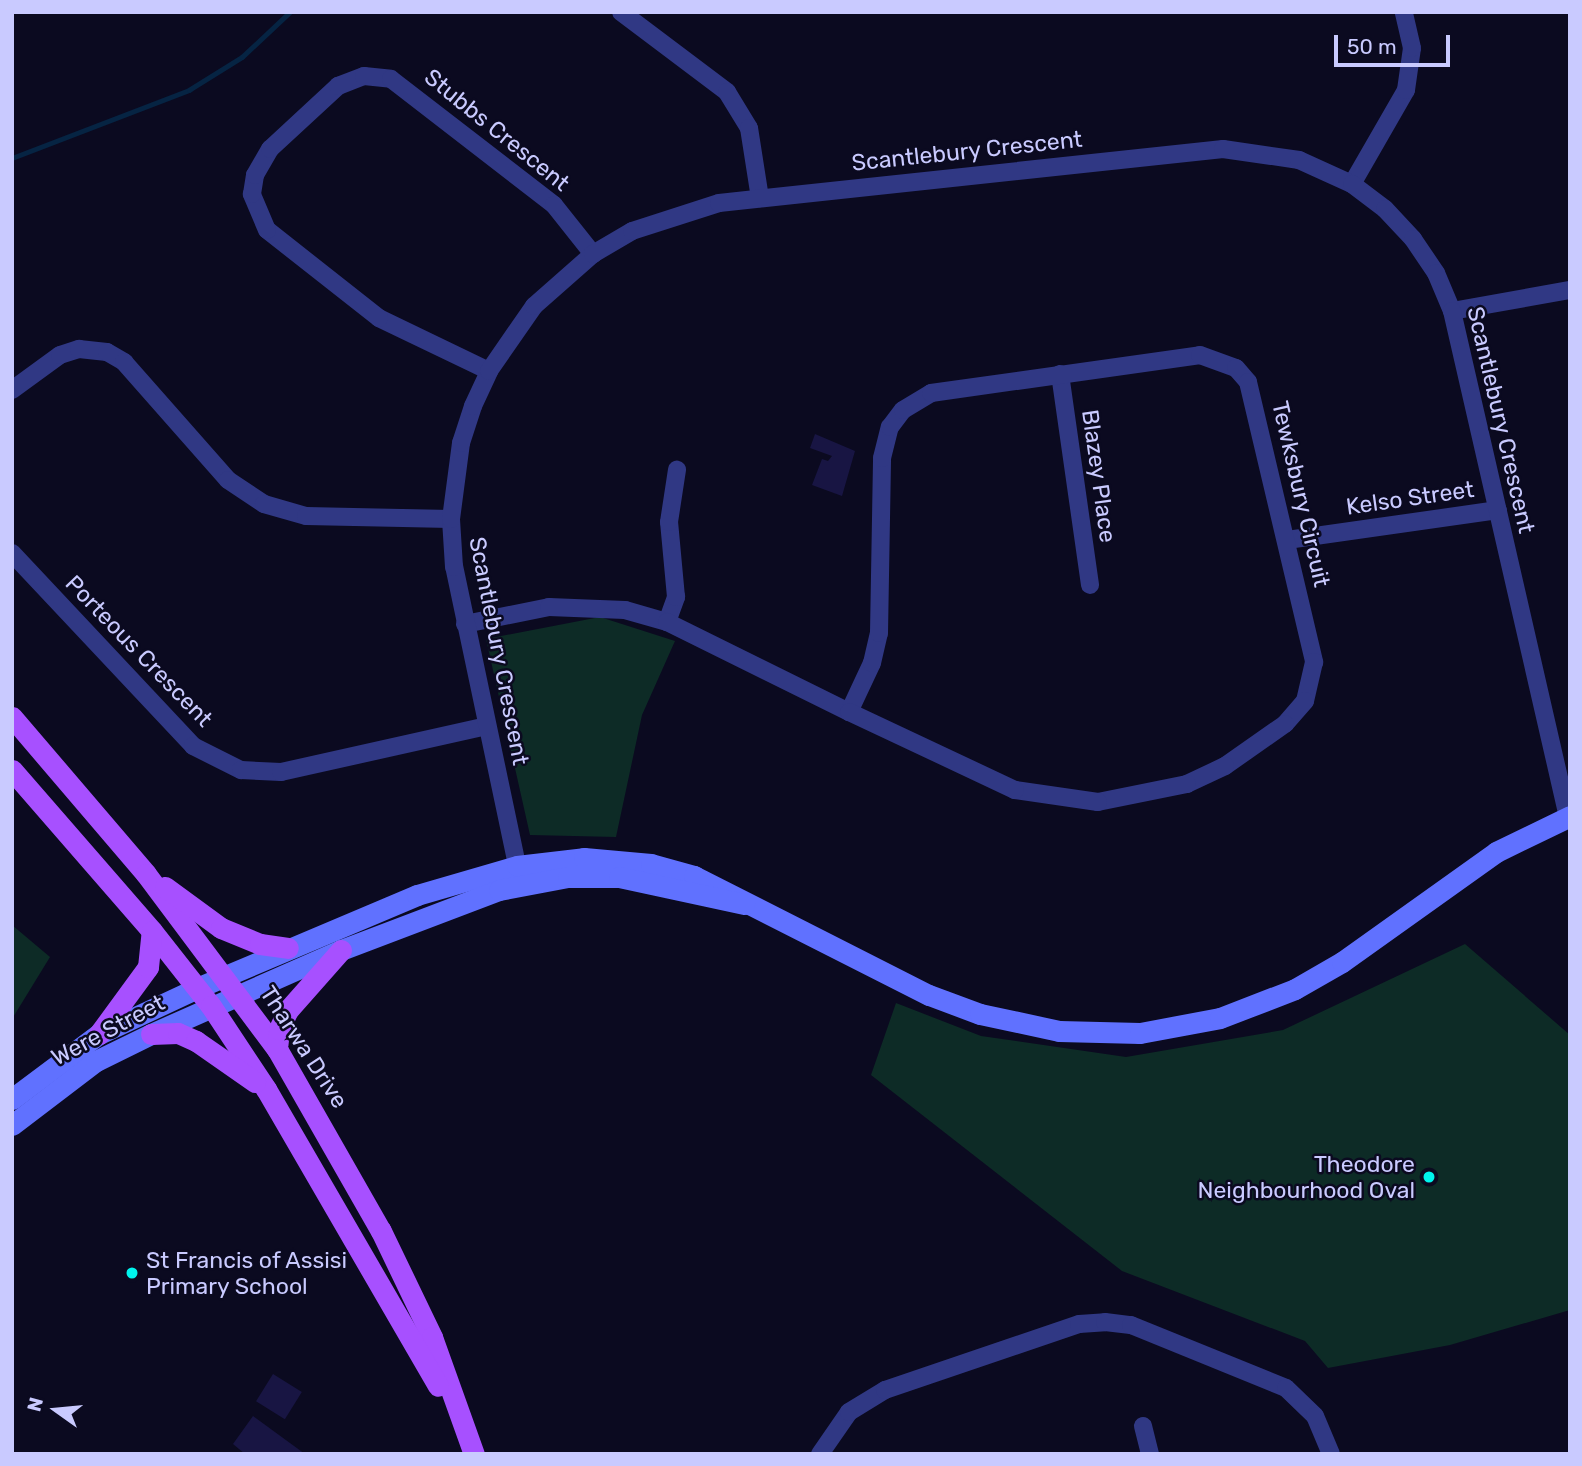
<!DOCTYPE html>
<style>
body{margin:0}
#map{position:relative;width:1582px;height:1466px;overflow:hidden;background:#0b0a20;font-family:Rubik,sans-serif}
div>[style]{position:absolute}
.green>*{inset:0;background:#0d2b26}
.stream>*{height:4.5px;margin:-2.25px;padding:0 2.25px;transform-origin:2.25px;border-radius:2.25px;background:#062443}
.building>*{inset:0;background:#181543;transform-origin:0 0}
.street>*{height:18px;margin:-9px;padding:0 9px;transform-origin:9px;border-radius:9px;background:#303884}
.secondary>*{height:21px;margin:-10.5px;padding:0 10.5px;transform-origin:10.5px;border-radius:10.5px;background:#6071ff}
.primary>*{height:21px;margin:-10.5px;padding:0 10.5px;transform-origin:10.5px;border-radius:10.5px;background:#a750ff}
.dots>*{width:19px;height:19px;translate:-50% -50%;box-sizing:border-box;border:4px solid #0b0a20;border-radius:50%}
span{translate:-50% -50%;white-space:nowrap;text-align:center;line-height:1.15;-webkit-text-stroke:5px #0b0a20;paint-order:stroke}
.street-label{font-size:23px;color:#c9caff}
.poi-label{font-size:23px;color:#c9caff}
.right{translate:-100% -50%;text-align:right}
.left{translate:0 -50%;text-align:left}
.frame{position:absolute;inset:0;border:14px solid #c9caff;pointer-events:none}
.north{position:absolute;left:21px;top:1375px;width:70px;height:70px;-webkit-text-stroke:5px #0b0a20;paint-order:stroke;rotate:285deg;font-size:19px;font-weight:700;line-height:28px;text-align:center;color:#c9caff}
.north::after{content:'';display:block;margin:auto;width:24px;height:32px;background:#c9caff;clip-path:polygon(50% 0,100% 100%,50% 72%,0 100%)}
.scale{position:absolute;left:1334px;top:35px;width:116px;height:32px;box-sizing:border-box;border:4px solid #c9caff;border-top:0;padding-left:9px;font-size:21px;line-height:24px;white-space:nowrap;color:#c9caff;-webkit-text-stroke:5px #0b0a20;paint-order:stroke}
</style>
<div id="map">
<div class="green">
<div style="clip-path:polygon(600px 617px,675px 641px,642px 715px,616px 837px,530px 835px,486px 639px)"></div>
<div style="clip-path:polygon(12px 925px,50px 957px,12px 1019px)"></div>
<div style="clip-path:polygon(1465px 944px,1570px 1035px,1570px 1310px,1450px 1345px,1328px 1368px,1305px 1341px,1122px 1271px,871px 1075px,896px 1003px,981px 1036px,1126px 1057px,1283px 1030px)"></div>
</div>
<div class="stream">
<div style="left:12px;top:158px;width:190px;rotate:-21deg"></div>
<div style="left:189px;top:90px;width:62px;rotate:-31.9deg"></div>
<div style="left:242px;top:57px;width:66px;rotate:-43.2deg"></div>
</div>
<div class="building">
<div style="clip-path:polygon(815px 434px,855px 451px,842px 496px,812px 485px,822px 459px,828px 461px,832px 456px,810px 448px)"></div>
<div style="left:273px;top:1374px;width:34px;height:32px;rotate:32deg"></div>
<div style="clip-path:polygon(253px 1416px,305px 1454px,245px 1454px,233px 1444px)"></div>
</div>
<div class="street">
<div style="left:621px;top:12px;width:133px;rotate:37deg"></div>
<div style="left:727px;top:92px;width:42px;rotate:58.6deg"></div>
<div style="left:749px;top:128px;width:71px;rotate:81.1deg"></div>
<div style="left:1352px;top:184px;width:108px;rotate:-60.1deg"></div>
<div style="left:1406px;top:90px;width:42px;rotate:-81.9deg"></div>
<div style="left:1412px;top:48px;width:37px;rotate:-103deg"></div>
<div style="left:1452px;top:311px;width:120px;rotate:-10.1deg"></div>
<div style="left:489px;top:371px;width:122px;rotate:-154.3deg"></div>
<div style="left:379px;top:318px;width:142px;rotate:-141.8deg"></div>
<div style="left:267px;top:230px;width:39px;rotate:-113deg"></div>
<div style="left:252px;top:194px;width:19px;rotate:-81deg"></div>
<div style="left:255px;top:175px;width:30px;rotate:-60deg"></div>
<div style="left:270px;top:149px;width:93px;rotate:-42.8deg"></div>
<div style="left:338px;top:86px;width:28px;rotate:-21deg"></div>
<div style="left:364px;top:76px;width:27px;rotate:6deg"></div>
<div style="left:391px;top:79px;width:206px;rotate:37.7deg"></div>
<div style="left:554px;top:205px;width:63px;rotate:51.5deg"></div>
<div style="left:1060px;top:374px;width:213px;rotate:81.9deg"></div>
<div style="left:12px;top:390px;width:59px;rotate:-36.1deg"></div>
<div style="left:60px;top:355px;width:20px;rotate:-18deg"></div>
<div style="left:79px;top:349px;width:28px;rotate:6deg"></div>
<div style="left:107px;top:352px;width:20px;rotate:30deg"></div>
<div style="left:124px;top:362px;width:157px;rotate:48.6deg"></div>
<div style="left:228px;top:480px;width:43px;rotate:33.7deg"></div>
<div style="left:264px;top:504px;width:44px;rotate:15.9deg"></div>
<div style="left:306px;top:516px;width:145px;rotate:1.2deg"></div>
<div style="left:1287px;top:540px;width:213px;rotate:-8.1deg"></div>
<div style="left:12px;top:553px;width:265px;rotate:46.8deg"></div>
<div style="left:193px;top:746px;width:54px;rotate:26.6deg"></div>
<div style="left:241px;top:770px;width:40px;rotate:2.9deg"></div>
<div style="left:281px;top:772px;width:211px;rotate:-12.6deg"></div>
<div style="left:667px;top:622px;width:27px;rotate:-70deg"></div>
<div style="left:676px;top:597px;width:75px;rotate:-95.3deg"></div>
<div style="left:669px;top:522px;width:53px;rotate:-81.3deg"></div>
<div style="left:465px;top:624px;width:86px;rotate:-11.4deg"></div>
<div style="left:549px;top:607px;width:76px;rotate:2.3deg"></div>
<div style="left:625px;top:610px;width:44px;rotate:15.9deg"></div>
<div style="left:667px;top:622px;width:203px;rotate:26.3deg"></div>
<div style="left:849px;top:712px;width:54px;rotate:-64.9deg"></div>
<div style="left:872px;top:663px;width:31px;rotate:-77deg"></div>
<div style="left:879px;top:633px;width:175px;rotate:-89deg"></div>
<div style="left:882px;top:458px;width:32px;rotate:-76deg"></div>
<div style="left:890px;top:427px;width:21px;rotate:-53deg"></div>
<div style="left:903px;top:410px;width:33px;rotate:-31deg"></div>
<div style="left:931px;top:393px;width:272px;rotate:-8deg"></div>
<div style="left:1200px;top:355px;width:38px;rotate:20deg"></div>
<div style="left:1236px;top:368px;width:18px;rotate:49deg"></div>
<div style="left:1248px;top:382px;width:288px;rotate:76.7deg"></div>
<div style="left:1314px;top:662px;width:40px;rotate:103deg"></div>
<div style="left:1305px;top:701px;width:30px;rotate:131deg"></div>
<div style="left:1285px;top:724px;width:73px;rotate:145deg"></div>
<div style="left:1225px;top:766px;width:42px;rotate:154.7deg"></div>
<div style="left:1187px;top:784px;width:91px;rotate:168.6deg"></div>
<div style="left:1098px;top:802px;width:84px;rotate:-171.8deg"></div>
<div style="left:1015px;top:790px;width:183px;rotate:-154.8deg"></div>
<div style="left:520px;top:879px;width:319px;rotate:-101.9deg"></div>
<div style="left:454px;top:567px;width:48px;rotate:-93.6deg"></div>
<div style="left:451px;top:519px;width:77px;rotate:-82.5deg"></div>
<div style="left:461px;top:443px;width:39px;rotate:-72deg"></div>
<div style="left:473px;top:406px;width:38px;rotate:-65deg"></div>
<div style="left:489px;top:371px;width:79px;rotate:-55.3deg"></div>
<div style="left:534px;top:306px;width:79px;rotate:-41.4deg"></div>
<div style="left:593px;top:254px;width:45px;rotate:-30.5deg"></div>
<div style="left:632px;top:231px;width:91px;rotate:-17.8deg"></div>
<div style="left:719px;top:203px;width:507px;rotate:-6.12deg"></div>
<div style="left:1223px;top:149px;width:77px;rotate:8.2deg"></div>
<div style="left:1299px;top:160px;width:58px;rotate:24.4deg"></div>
<div style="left:1352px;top:184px;width:41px;rotate:37.1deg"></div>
<div style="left:1385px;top:209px;width:41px;rotate:47deg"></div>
<div style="left:1413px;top:239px;width:41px;rotate:55.9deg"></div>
<div style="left:1436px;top:273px;width:41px;rotate:67.2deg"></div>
<div style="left:1452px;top:311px;width:519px;rotate:77.09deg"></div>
<div style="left:1143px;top:1426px;width:29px;rotate:76deg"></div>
<div style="left:820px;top:1454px;width:51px;rotate:-55.4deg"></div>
<div style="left:849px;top:1412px;width:42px;rotate:-31.4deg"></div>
<div style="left:885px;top:1390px;width:205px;rotate:-18.8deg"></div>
<div style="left:1079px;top:1324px;width:26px;rotate:-4deg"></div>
<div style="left:1105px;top:1322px;width:26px;rotate:7deg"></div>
<div style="left:1131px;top:1325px;width:167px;rotate:22.1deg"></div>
<div style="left:1286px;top:1388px;width:40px;rotate:44deg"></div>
<div style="left:1315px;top:1416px;width:41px;rotate:67.2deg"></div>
</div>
<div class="secondary">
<div style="left:12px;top:1099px;width:109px;rotate:-36.8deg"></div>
<div style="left:99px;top:1034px;width:108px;rotate:-25.1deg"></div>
<div style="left:197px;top:988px;width:239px;rotate:-22.9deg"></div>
<div style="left:417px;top:895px;width:104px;rotate:-16.2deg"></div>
<div style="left:517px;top:866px;width:67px;rotate:-6.8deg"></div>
<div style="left:584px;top:858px;width:67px;rotate:5.1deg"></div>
<div style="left:651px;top:864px;width:45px;rotate:15.6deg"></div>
<div style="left:694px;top:876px;width:263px;rotate:26.9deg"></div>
<div style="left:929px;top:995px;width:54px;rotate:20.4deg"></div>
<div style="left:980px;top:1014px;width:81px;rotate:12.1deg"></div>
<div style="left:1059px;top:1031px;width:81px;rotate:1.4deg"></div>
<div style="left:1140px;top:1033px;width:81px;rotate:-10.6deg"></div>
<div style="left:1220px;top:1018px;width:80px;rotate:-21.1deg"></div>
<div style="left:1295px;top:989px;width:54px;rotate:-29.9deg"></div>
<div style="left:1342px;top:962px;width:189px;rotate:-35.5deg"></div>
<div style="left:1496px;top:852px;width:82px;rotate:-25.9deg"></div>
<div style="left:12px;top:1125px;width:106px;rotate:-37.3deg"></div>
<div style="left:96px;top:1061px;width:61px;rotate:-26.1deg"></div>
<div style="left:151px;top:1034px;width:208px;rotate:-23.9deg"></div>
<div style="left:341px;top:950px;width:169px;rotate:-20.8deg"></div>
<div style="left:499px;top:890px;width:70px;rotate:-10.7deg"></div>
<div style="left:568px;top:877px;width:51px"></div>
<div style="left:619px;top:877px;width:128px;rotate:12.2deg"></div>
</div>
<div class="primary">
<div style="left:12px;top:717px;width:206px;rotate:49.5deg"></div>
<div style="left:146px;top:874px;width:219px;rotate:53.2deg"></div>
<div style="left:277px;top:1049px;width:210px;rotate:60.3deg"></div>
<div style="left:381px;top:1231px;width:118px;rotate:64.3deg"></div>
<div style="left:432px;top:1337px;width:124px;rotate:70.3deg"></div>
<div style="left:12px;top:770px;width:213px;rotate:49deg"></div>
<div style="left:152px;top:931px;width:95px;rotate:51.8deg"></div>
<div style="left:211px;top:1006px;width:100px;rotate:56.5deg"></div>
<div style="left:266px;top:1089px;width:343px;rotate:59.9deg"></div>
<div style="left:165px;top:887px;width:69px;rotate:36.2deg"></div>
<div style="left:221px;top:928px;width:42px;rotate:22.3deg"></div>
<div style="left:260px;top:944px;width:28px;rotate:8deg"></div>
<div style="left:99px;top:1034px;width:83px;rotate:-53.8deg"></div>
<div style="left:148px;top:967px;width:36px;rotate:-84deg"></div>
<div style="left:151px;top:1034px;width:27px;rotate:-2deg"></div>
<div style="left:178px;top:1033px;width:20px;rotate:24deg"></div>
<div style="left:196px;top:1041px;width:72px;rotate:34.8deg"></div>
<div style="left:277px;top:1049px;width:20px;rotate:-84deg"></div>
<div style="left:279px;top:1029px;width:21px;rotate:-65deg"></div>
<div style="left:288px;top:1010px;width:80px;rotate:-48.5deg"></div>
</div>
<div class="dots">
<div style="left:1429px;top:1177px;background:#00f4ed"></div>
<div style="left:132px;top:1273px;background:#00f4ed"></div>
</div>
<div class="street-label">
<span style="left:497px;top:130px;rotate:39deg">Stubbs Crescent</span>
<span style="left:967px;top:151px;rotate:-6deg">Scantlebury Crescent</span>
<span style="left:1501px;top:420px;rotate:77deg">Scantlebury Crescent</span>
<span style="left:1099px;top:476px;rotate:82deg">Blazey Place</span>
<span style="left:1301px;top:494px;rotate:77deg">Tewksbury Circuit</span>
<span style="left:1410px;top:498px;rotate:-8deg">Kelso Street</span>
<span style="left:139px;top:651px;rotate:46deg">Porteous Crescent</span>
<span style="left:499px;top:651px;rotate:79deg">Scantlebury Crescent</span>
<span style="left:108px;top:1030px;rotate:-28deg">Were Street</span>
<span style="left:304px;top:1047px;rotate:57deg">Tharwa Drive</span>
</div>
<div class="poi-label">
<span class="right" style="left:1415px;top:1177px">Theodore<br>Neighbourhood Oval</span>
<span class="left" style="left:146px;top:1273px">St Francis of Assisi<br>Primary School</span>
</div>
<div class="frame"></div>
<div class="north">N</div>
<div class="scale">50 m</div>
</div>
